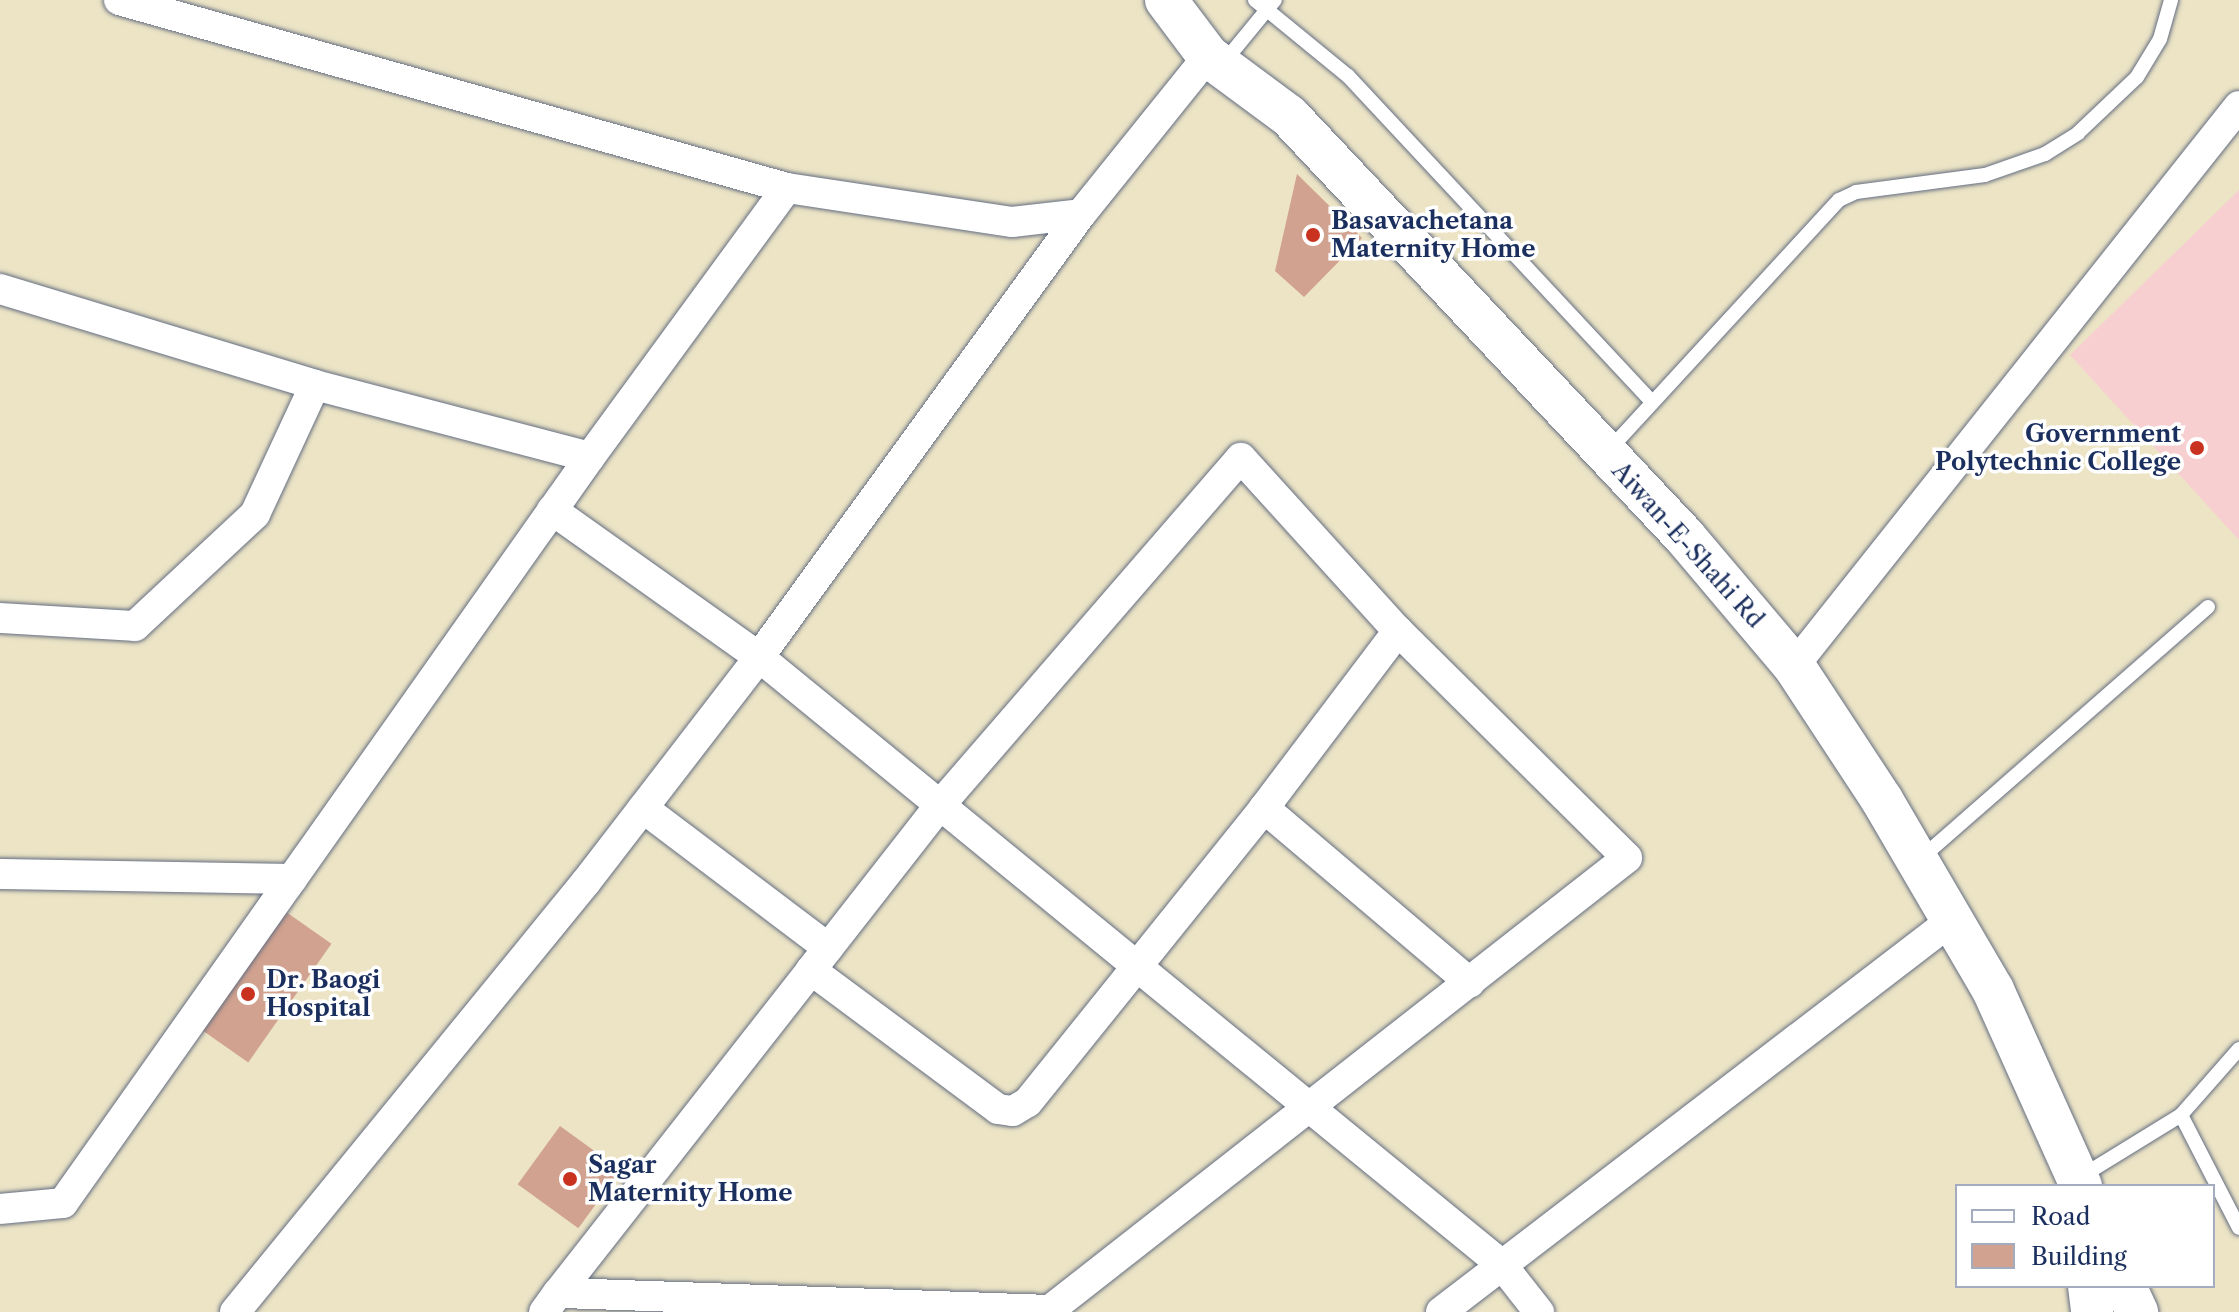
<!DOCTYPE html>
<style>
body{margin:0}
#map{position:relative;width:2239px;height:1312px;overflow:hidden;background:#ece4c5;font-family:"Libre Caslon Text",serif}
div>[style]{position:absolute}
.built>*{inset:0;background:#f7cfd1}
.building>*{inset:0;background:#d1a28f;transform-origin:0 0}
.roads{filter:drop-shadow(0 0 2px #646e82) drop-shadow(0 0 2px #646e82)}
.lane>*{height:14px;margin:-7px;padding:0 7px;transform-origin:7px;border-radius:7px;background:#fff}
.street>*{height:30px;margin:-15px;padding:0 15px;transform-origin:15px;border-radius:15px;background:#fff}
.secondary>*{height:42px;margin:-21px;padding:0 21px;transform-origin:21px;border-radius:21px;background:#fff}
.dots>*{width:22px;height:22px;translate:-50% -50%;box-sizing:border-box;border:4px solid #fff;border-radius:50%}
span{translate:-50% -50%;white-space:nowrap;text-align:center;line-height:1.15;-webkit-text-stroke:7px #fff;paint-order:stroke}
.poi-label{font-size:24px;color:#1b2f5e;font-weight:700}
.left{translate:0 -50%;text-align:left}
.right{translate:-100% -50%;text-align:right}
.street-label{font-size:24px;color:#1b2f5e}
.legend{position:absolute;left:1955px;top:1184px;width:260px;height:104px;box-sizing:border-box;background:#fff;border:2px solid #a4acbf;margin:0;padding:10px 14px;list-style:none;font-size:24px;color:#1b2f5e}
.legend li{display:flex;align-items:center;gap:16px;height:40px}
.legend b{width:40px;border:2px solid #a4acbf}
</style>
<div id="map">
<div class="built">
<div style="clip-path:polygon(2239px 190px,2239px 540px,2070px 355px)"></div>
</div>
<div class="building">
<div style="clip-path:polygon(1297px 174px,1362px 238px,1304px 297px,1275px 271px)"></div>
<div style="left:279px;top:907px;width:64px;height:145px;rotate:35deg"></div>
<div style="left:560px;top:1126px;width:75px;height:72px;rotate:36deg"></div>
</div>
<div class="roads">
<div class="lane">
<div style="left:1255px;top:0;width:120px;rotate:39.3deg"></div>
<div style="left:1348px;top:76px;width:446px;rotate:47deg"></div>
<div style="left:1224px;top:62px;width:80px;rotate:-50.6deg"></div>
<div style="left:1609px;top:450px;width:340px;rotate:-47.4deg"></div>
<div style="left:1839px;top:200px;width:19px;rotate:-25deg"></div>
<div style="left:1856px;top:192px;width:130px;rotate:-7.5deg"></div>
<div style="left:1985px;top:175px;width:64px;rotate:-19.3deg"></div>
<div style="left:2045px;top:154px;width:39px;rotate:-32deg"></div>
<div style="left:2078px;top:133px;width:81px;rotate:-43.5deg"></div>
<div style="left:2137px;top:77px;width:44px;rotate:-58.8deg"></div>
<div style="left:2160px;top:39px;width:41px;rotate:-74.2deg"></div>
<div style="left:1919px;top:860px;width:384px;rotate:-41.2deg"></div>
<div style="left:2181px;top:1115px;width:127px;rotate:62.8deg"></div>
<div style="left:2082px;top:1176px;width:116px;rotate:-31.6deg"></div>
<div style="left:2181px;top:1115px;width:88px;rotate:-48.7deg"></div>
</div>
<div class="street">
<div style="left:119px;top:0;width:694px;rotate:15.72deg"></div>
<div style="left:787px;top:188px;width:228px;rotate:8.6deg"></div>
<div style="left:1012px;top:222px;width:69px;rotate:-6.6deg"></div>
<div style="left:0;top:289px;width:329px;rotate:16.9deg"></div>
<div style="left:552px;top:510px;width:254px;rotate:35.4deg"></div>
<div style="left:759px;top:657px;width:960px;rotate:39.29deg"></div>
<div style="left:1502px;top:1265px;width:60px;rotate:51.8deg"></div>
<div style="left:0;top:618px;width:135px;rotate:3.4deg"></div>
<div style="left:135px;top:626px;width:164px;rotate:-43deg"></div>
<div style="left:255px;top:514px;width:142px;rotate:-65.1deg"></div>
<div style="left:315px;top:385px;width:284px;rotate:14.7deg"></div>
<div style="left:1794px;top:666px;width:715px;rotate:-51.53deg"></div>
<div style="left:643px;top:808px;width:232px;rotate:37.1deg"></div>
<div style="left:1264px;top:808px;width:270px;rotate:40.3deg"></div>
<div style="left:0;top:874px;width:292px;rotate:1deg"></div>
<div style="left:811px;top:970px;width:233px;rotate:36.6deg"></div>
<div style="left:998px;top:1109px;width:15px;rotate:8deg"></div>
<div style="left:1013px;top:1111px;width:17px;rotate:-31deg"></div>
<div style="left:1028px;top:1102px;width:377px;rotate:-51.2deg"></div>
<div style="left:1264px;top:808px;width:222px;rotate:-52.9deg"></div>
<div style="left:0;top:1209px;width:63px;rotate:-5.4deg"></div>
<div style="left:63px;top:1203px;width:913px;rotate:-54.76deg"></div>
<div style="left:590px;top:457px;width:333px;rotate:-53.8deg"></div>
<div style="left:235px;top:1312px;width:555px;rotate:-50.78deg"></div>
<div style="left:586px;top:882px;width:284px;rotate:-52.4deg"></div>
<div style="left:759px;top:657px;width:548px;rotate:-53.99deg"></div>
<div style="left:1081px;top:214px;width:203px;rotate:-51.2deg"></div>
<div style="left:544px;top:1312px;width:24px;rotate:-54deg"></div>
<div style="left:558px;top:1293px;width:410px;rotate:-51.9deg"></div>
<div style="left:811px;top:970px;width:209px;rotate:-52deg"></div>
<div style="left:940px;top:805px;width:459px;rotate:-49.1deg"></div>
<div style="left:1241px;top:458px;width:234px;rotate:47.8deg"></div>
<div style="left:1398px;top:631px;width:322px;rotate:44.7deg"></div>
<div style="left:1627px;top:858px;width:733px;rotate:141.93deg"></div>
<div style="left:1050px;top:1310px;width:492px;rotate:-178deg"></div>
<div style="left:1441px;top:1312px;width:644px;rotate:-37.49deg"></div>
</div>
<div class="secondary">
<div style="left:1166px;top:0;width:70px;rotate:53.1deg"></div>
<div style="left:1208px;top:56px;width:101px;rotate:36.5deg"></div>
<div style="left:1289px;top:116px;width:578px;rotate:46.75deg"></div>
<div style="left:1685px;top:537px;width:169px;rotate:49.8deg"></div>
<div style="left:1794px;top:666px;width:160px;rotate:56.7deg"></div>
<div style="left:1882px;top:800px;width:220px;rotate:59.7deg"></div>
<div style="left:1993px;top:990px;width:215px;rotate:65.8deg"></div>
<div style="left:2089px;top:1286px;width:26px;rotate:83deg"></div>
<div style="left:2125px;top:1286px;width:29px;rotate:65deg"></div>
</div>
</div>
<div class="dots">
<div style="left:1313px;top:235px;background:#c8321e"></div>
<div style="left:2197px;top:448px;background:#c8321e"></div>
<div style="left:248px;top:994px;background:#c8321e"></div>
<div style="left:570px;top:1179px;background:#c8321e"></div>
</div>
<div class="poi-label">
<span class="left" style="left:1331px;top:235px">Basavachetana<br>Maternity Home</span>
<span class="right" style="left:2181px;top:448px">Government<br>Polytechnic College</span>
<span class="left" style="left:266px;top:994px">Dr. Baogi<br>Hospital</span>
<span class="left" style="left:588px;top:1179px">Sagar<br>Maternity Home</span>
</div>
<div class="street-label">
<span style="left:1688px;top:545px;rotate:48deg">Aiwan-E-Shahi Rd</span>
</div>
<ul class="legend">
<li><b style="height:10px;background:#fff"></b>Road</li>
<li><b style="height:22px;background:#d1a28f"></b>Building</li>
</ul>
</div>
